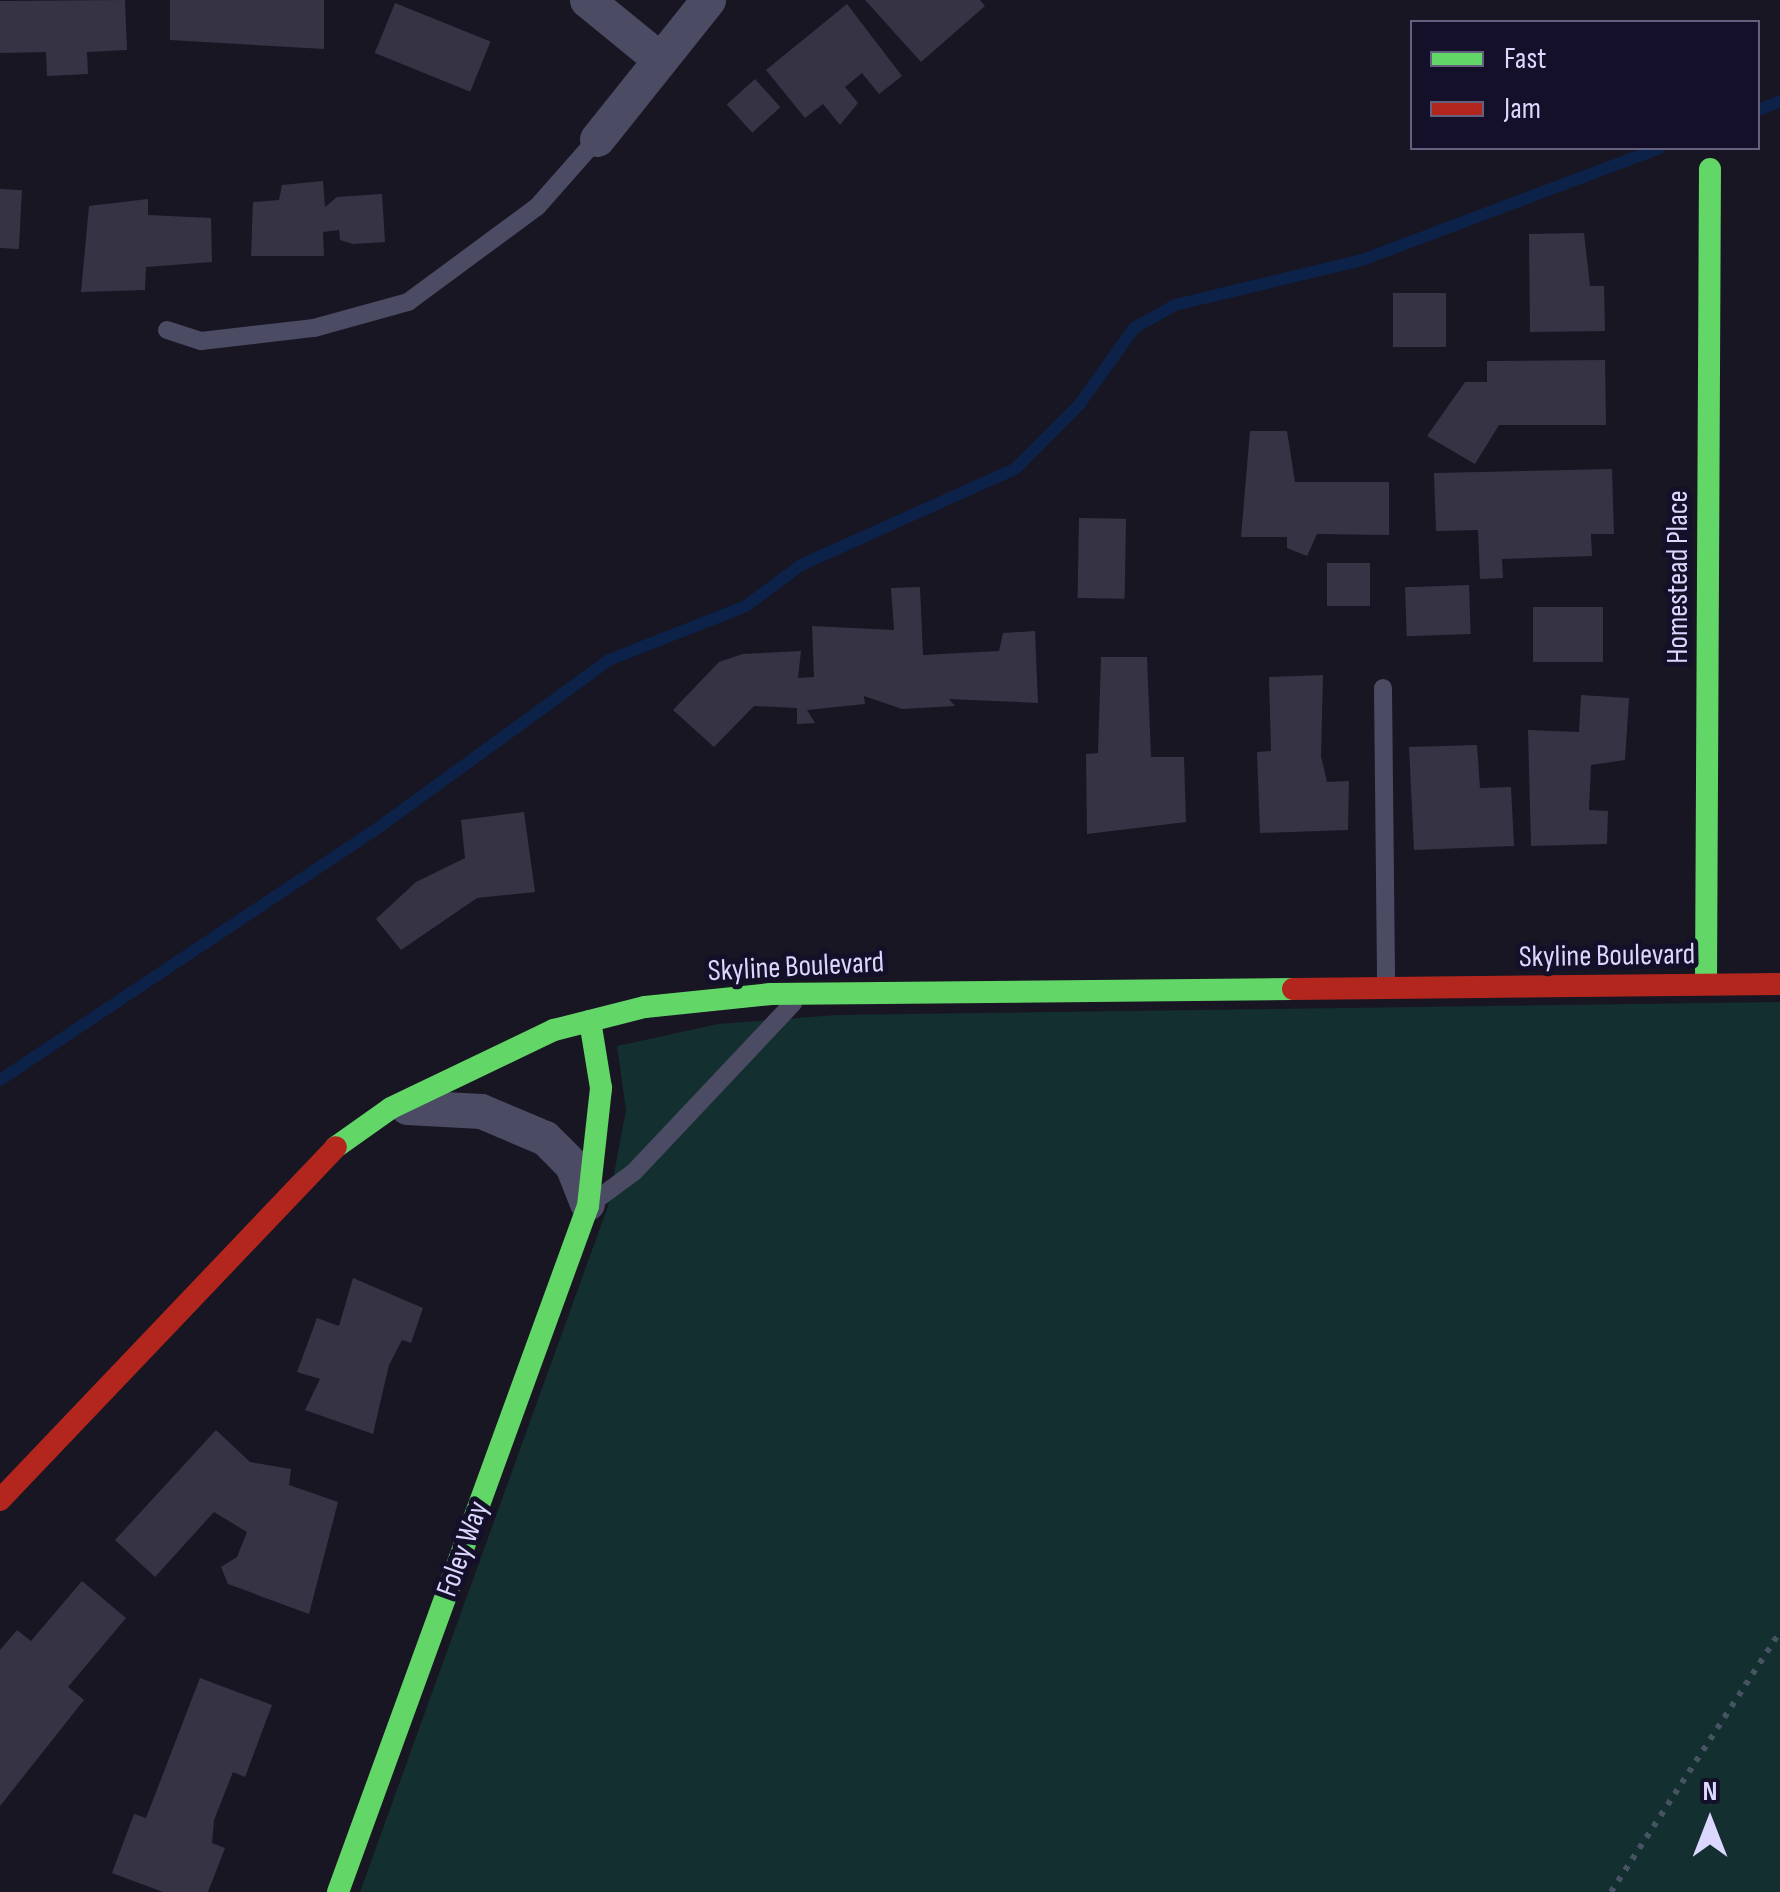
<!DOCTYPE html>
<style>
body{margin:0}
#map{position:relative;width:1780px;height:1892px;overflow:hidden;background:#181623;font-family:"Sofia Sans Condensed",sans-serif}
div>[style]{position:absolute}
.green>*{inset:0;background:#132f30}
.stream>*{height:12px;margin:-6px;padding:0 6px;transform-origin:6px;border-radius:6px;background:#0c2248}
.building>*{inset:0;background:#363345;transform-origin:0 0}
.path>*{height:6px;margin-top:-3px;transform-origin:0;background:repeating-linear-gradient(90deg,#465362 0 5px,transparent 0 13px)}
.lane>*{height:18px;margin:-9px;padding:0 9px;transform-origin:9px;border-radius:9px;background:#4c4b64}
.street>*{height:35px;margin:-17.5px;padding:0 17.5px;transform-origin:17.5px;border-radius:17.5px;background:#4c4b64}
.fast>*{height:22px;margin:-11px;padding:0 11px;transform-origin:11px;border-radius:11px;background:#63d668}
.jam>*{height:22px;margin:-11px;padding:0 11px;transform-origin:11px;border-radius:11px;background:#b3261e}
span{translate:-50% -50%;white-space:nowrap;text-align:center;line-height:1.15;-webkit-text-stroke:10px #141029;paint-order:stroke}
.street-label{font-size:30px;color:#dcd7ff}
.legend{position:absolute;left:1410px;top:20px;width:350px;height:130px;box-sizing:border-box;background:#141029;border:2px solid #64607f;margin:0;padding:12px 18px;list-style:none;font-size:30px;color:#dcd7ff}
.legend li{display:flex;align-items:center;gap:20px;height:50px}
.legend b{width:50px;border:2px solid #64607f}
.north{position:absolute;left:1660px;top:1772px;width:100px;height:100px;-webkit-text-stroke:8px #141029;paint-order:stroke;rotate:0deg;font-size:28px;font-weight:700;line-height:40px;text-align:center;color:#dcd7ff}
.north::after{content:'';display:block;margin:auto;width:35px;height:45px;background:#dcd7ff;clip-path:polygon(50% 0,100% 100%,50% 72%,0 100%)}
</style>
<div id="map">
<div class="green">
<div style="clip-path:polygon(1780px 1002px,1780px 1892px,360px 1892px,608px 1206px,626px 1110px,617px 1046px,718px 1024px,837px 1015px)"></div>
</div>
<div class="stream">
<div style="left:1758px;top:110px;width:24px;rotate:-22deg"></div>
<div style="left:0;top:1080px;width:446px;rotate:-33.7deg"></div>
<div style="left:371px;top:833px;width:294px;rotate:-36deg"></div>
<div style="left:609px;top:660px;width:147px;rotate:-21.5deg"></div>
<div style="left:746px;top:606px;width:69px;rotate:-36.7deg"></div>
<div style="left:801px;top:565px;width:235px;rotate:-24.2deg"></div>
<div style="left:1015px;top:469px;width:91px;rotate:-45deg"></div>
<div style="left:1079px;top:405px;width:95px;rotate:-54.5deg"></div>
<div style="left:1134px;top:328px;width:47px;rotate:-29.3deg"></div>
<div style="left:1175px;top:305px;width:192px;rotate:-13.5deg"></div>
<div style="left:1362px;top:260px;width:318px;rotate:-20.6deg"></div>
</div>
<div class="building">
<div style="clip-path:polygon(170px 0,324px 0,324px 49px,170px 40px)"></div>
<div style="clip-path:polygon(865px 0,980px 0,985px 6px,921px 62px)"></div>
<div style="clip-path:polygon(0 1px,125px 0,127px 50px,87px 52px,88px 74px,47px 76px,46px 52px,0 53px)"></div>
<div style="left:395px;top:3px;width:103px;height:54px;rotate:22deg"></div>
<div style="clip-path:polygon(847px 4px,902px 76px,879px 94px,862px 73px,845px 87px,858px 103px,840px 125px,823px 104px,805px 118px,766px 70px)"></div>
<div style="left:755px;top:79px;width:38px;height:38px;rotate:48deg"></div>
<div style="clip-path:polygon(323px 181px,325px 207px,337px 197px,382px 194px,385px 242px,353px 244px,340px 240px,339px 230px,323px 232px,324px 256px,251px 256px,253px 202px,279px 200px,282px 185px)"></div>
<div style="left:0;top:189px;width:22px;height:59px;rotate:3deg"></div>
<div style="clip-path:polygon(148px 199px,148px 215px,211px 218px,212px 262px,146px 267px,145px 290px,81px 292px,89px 206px)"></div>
<div style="clip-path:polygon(1584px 233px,1590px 286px,1604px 286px,1605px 331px,1530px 332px,1529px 234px)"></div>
<div style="left:1393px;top:293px;width:53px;height:54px"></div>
<div style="clip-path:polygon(1605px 360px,1606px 425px,1499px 425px,1475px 464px,1427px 436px,1465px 382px,1487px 382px,1487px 361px)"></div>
<div style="clip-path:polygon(1250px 431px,1287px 431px,1295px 482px,1389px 482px,1389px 535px,1317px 534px,1307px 556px,1287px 548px,1287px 537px,1241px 537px)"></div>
<div style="clip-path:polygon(1612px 469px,1614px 534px,1591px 534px,1592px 556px,1502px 559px,1503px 578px,1480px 579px,1478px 530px,1436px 531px,1434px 473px)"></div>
<div style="left:1079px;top:518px;width:47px;height:80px;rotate:1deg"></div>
<div style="left:1327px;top:563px;width:43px;height:43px"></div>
<div style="left:1469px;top:585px;width:49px;height:64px;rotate:88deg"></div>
<div style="clip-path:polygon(920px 587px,923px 655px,999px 651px,1003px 633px,1035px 631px,1038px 703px,949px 699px,955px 706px,902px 709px,864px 696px,865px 704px,807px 710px,815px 723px,797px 724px,797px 708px,754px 706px,714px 747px,673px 710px,719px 662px,743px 654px,801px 651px,798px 678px,814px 677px,812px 626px,894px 630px,891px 588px)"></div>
<div style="left:1533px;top:607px;width:70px;height:55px"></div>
<div style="clip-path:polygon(1101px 657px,1147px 657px,1151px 757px,1184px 757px,1186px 822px,1087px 834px,1086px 754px,1098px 753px)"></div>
<div style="clip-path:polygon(1323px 675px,1321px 756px,1327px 782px,1349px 781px,1348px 830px,1260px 833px,1257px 752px,1271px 751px,1269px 677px)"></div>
<div style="clip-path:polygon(1581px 695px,1629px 698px,1625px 760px,1591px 765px,1589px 810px,1608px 811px,1607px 844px,1531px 846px,1528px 730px,1579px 732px)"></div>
<div style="clip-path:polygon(1477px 745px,1480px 788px,1511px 787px,1514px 846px,1414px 850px,1409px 747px)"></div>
<div style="clip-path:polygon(524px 812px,535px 892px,477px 898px,401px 950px,376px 919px,416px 882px,465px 858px,461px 820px)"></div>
<div style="clip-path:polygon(353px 1278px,423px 1308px,411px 1343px,402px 1340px,389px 1365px,373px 1434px,305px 1410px,320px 1379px,297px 1372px,317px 1318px,339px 1326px)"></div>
<div style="clip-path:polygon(216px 1430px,250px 1462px,291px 1469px,289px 1485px,338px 1502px,309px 1614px,228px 1584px,221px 1567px,237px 1557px,247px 1532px,214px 1512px,155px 1577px,115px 1540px)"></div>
<div style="clip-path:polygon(82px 1581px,126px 1618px,68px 1687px,84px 1700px,0 1806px,0 1650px,17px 1630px,31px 1641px)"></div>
<div style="clip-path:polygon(200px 1678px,272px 1705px,245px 1777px,233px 1772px,214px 1820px,212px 1843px,225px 1848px,208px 1892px,163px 1892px,112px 1873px,134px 1814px,146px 1818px)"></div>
</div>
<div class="path">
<div style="left:1611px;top:1892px;width:310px;rotate:-57deg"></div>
</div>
<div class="lane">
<div style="left:167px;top:330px;width:36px;rotate:18deg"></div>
<div style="left:201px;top:341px;width:114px;rotate:-6.6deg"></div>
<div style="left:314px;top:328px;width:98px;rotate:-15.5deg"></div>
<div style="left:408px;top:302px;width:160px;rotate:-36.4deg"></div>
<div style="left:537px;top:207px;width:91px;rotate:-48.6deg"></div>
<div style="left:1383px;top:688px;width:299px;rotate:89.4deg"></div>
<div style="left:596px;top:1200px;width:47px;rotate:-36.4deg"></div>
<div style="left:634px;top:1172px;width:232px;rotate:-46.7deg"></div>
</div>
<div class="street">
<div style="left:587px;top:0;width:90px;rotate:39.2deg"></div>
<div style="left:597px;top:139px;width:178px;rotate:-51.4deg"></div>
<div style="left:407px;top:1107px;width:74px;rotate:3.1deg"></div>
<div style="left:481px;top:1111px;width:69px;rotate:22.9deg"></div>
<div style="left:545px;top:1138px;width:38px;rotate:45deg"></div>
<div style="left:572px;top:1165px;width:41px;rotate:68.5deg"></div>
</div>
<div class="fast">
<div style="left:1706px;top:984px;width:815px;rotate:-89.72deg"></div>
<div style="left:336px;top:1147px;width:67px;rotate:-35.3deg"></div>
<div style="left:391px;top:1108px;width:181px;rotate:-25.6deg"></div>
<div style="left:554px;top:1030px;width:94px;rotate:-14.2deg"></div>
<div style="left:645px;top:1007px;width:127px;rotate:-5.9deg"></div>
<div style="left:771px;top:994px;width:522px;rotate:-0.55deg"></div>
<div style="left:338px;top:1892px;width:730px;rotate:-69.98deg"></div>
<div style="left:588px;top:1206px;width:119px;rotate:-83.7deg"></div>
<div style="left:601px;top:1088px;width:68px;rotate:-99.3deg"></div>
</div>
<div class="jam">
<div style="left:1293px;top:989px;width:487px;rotate:-0.6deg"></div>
<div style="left:0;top:1500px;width:487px;rotate:-46.4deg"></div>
</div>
<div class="street-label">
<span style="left:1678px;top:577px;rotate:-90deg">Homestead Place</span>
<span style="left:1607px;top:956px;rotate:-1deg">Skyline Boulevard</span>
<span style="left:796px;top:967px;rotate:-3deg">Skyline Boulevard</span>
<span style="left:463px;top:1549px;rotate:-70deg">Foley Way</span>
</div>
<ul class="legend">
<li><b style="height:12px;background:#63d668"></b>Fast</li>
<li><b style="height:12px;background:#b3261e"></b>Jam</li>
</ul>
<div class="north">N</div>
</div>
